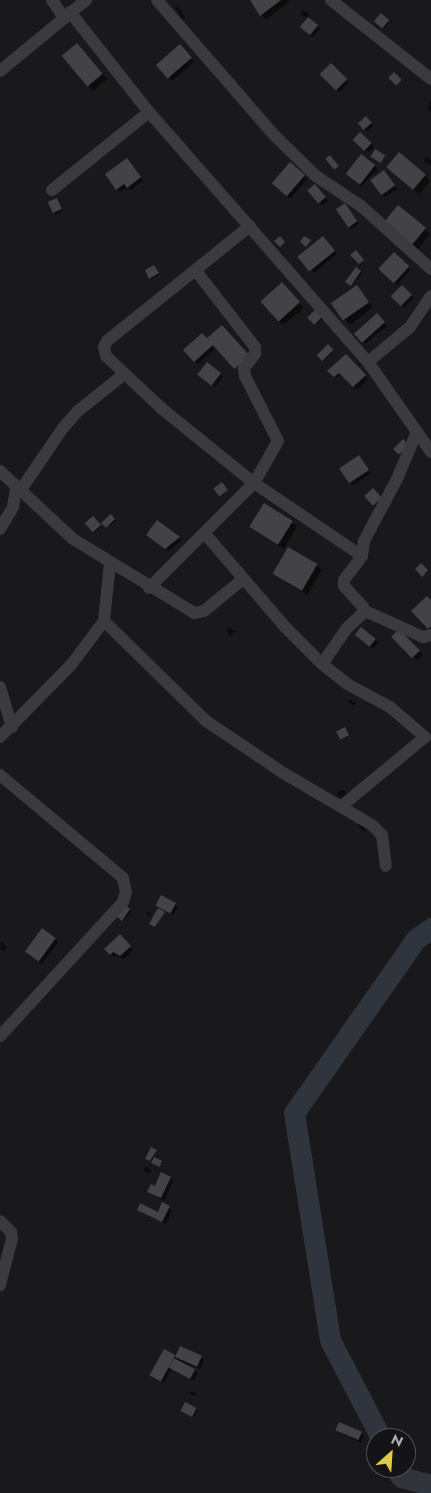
<!DOCTYPE html>
<style>
body{margin:0}
#map{position:relative;width:431px;height:1493px;overflow:hidden;background:#19181a;font-family:Jost,sans-serif}
div>[style]{position:absolute}
.shadow>*{inset:0;background:#0007;transform-origin:0 0}
.river>*{height:21px;margin:-10.5px;padding:0 10.5px;transform-origin:10.5px;border-radius:10.5px;background:#2f343d}
.building>*{inset:0;background:#434247;transform-origin:0 0}
.minor>*{height:12px;margin:-6px;padding:0 6px;transform-origin:6px;border-radius:6px;background:#3a3a3f}
span{translate:-50% -50%;white-space:nowrap;text-align:center;line-height:1.15;-webkit-text-stroke:4px #141315;paint-order:stroke}
.north{position:absolute;left:366px;top:1428px;width:50px;height:50px;box-sizing:border-box;background:#141315;border:1px solid #515156;border-radius:50%;rotate:26deg;font-size:14px;font-weight:700;line-height:20px;text-align:center;color:#acadb8}
.north::after{content:'';display:block;margin:auto;width:18px;height:22px;background:#e0ca4a;clip-path:polygon(50% 0,100% 100%,50% 72%,0 100%)}
</style>
<div id="map">
<div class="shadow">
<div style="clip-path:polygon(291px 0,266px 20px,251px 1px,252px 0)"></div>
<div style="clip-path:polygon(179px 7px,185px 17px,182px 19px,175px 8px)"></div>
<div style="clip-path:polygon(303px 10px,310px 15px,307px 18px,300px 14px)"></div>
<div style="left:381px;top:15px;width:11px;height:9px;rotate:38deg"></div>
<div style="clip-path:polygon(317px 26px,320px 29px,313px 37px,304px 30px)"></div>
<div style="clip-path:polygon(82px 49px,107px 79px,93px 91px,89px 86px)"></div>
<div style="clip-path:polygon(183px 49px,194px 62px,172px 81px,158px 65px)"></div>
<div style="left:331px;top:65px;width:25px;height:13px;rotate:45deg"></div>
<div style="clip-path:polygon(430px 100px,431px 101px,431px 112px,428px 110px)"></div>
<div style="left:366px;top:117px;width:11px;height:9px;rotate:49deg"></div>
<div style="left:360px;top:134px;width:19px;height:7px;rotate:43deg"></div>
<div style="left:362px;top:155px;width:21px;height:24px;rotate:43deg"></div>
<div style="clip-path:polygon(426px 157px,431px 160px,431px 165px,424px 161px)"></div>
<div style="clip-path:polygon(130px 163px,143px 181px,131px 190px,128px 187px,120px 192px,117px 189px)"></div>
<div style="left:290px;top:164px;width:23px;height:26px;rotate:41deg"></div>
<div style="clip-path:polygon(393px 172px,425px 176px,430px 181px,419px 194px)"></div>
<div style="clip-path:polygon(387px 175px,397px 189px,385px 197px,382px 194px)"></div>
<div style="clip-path:polygon(318px 189px,328px 201px,322px 206px,310px 191px)"></div>
<div style="clip-path:polygon(57px 201px,63px 211px,56px 214px,54px 213px)"></div>
<div style="clip-path:polygon(345px 204px,359px 224px,351px 229px,348px 226px)"></div>
<div style="clip-path:polygon(390px 227px,425px 229px,430px 234px,418px 249px)"></div>
<div style="clip-path:polygon(326px 241px,337px 254px,314px 273px,311px 270px)"></div>
<div style="left:394px;top:254px;width:23px;height:21px;rotate:43deg"></div>
<div style="clip-path:polygon(155px 267px,159px 275px,151px 279px,150px 278px)"></div>
<div style="clip-path:polygon(356px 269px,362px 273px,352px 286px,347px 282px)"></div>
<div style="left:402px;top:286px;width:17px;height:14px;rotate:45deg"></div>
<div style="clip-path:polygon(287px 289px,304px 308px,283px 325px,279px 321px)"></div>
<div style="clip-path:polygon(361px 292px,373px 307px,350px 325px,333px 305px)"></div>
<div style="left:315px;top:311px;width:11px;height:8px;rotate:49deg"></div>
<div style="clip-path:polygon(380px 317px,387px 326px,365px 344px,362px 341px)"></div>
<div style="left:202px;top:335px;width:19px;height:23px;rotate:47deg"></div>
<div style="left:328px;top:346px;width:8px;height:13px;rotate:45deg"></div>
<div style="clip-path:polygon(346px 356px,368px 379px,357px 390px,341px 373px,336px 378px,329px 371px)"></div>
<div style="clip-path:polygon(220px 374px,223px 377px,215px 387px,202px 376px)"></div>
<div style="clip-path:polygon(362px 460px,371px 473px,353px 486px,350px 483px)"></div>
<div style="clip-path:polygon(111px 516px,116px 521px,107px 528px,103px 524px)"></div>
<div style="left:93px;top:517px;width:13px;height:9px;rotate:51deg"></div>
<div style="clip-path:polygon(292px 522px,297px 526px,284px 549px,251px 527px)"></div>
<div style="clip-path:polygon(151px 538px,179px 538px,182px 540px,169px 551px)"></div>
<div style="clip-path:polygon(317px 565px,322px 570px,307px 595px,274px 573px)"></div>
<div style="clip-path:polygon(230px 627px,235px 632px,230px 636px,226px 630px)"></div>
<div style="left:399px;top:631px;width:34px;height:8px;rotate:45deg"></div>
<div style="clip-path:polygon(359px 638px,375px 640px,378px 643px,373px 649px)"></div>
<div style="clip-path:polygon(349px 699px,356px 703px,354px 706px,348px 702px)"></div>
<div style="clip-path:polygon(344px 790px,347px 795px,339px 797px,337px 792px)"></div>
<div style="left:361px;top:822px;width:9px;height:5px;rotate:41deg"></div>
<div style="clip-path:polygon(162px 897px,178px 907px,173px 915px,160px 908px)"></div>
<div style="left:125px;top:906px;width:8px;height:12px;rotate:40deg"></div>
<div style="clip-path:polygon(148px 911px,152px 914px,149px 917px,146px 915px)"></div>
<div style="clip-path:polygon(163px 912px,156px 928px,151px 925px)"></div>
<div style="clip-path:polygon(120px 936px,133px 950px,124px 959px,116px 955px,114px 957px,106px 949px)"></div>
<div style="clip-path:polygon(55px 939px,58px 942px,42px 964px,29px 955px)"></div>
<div style="clip-path:polygon(2px 942px,7px 948px,3px 952px,0 949px)"></div>
<div style="clip-path:polygon(156px 1151px,153px 1158px,163px 1163px,161px 1167px,148px 1159px)"></div>
<div style="left:146px;top:1166px;width:7px;height:5px;rotate:34deg"></div>
<div style="clip-path:polygon(170px 1178px,173px 1181px,164px 1201px,148px 1191px)"></div>
<div style="clip-path:polygon(163px 1204px,172px 1210px,166px 1224px,138px 1209px,158px 1213px)"></div>
<div style="clip-path:polygon(174px 1356px,201px 1357px,204px 1360px,200px 1369px,186px 1363px,198px 1373px,194px 1381px,171px 1369px,164px 1383px,152px 1375px)"></div>
<div style="clip-path:polygon(191px 1391px,197px 1394px,196px 1396px,190px 1394px)"></div>
<div style="clip-path:polygon(186px 1404px,198px 1410px,194px 1417px,183px 1412px)"></div>
<div style="clip-path:polygon(336px 1430px,361px 1433px,364px 1436px,361px 1443px)"></div>
</div>
<div class="river">
<div style="left:381px;top:1438px;width:110px;rotate:-117.5deg"></div>
<div style="left:330px;top:1340px;width:230px;rotate:-99deg"></div>
<div style="left:294px;top:1113px;width:213px;rotate:-55deg"></div>
<div style="left:416px;top:939px;width:19px;rotate:-36deg"></div>
<div style="left:396px;top:1468px;width:10px;rotate:61deg"></div>
<div style="left:401px;top:1477px;width:31px;rotate:15deg"></div>
</div>
<div class="building">
<div style="clip-path:polygon(250px 0,281px 0,260px 16px)"></div>
<div style="left:381px;top:13px;width:11px;height:11px;rotate:41deg"></div>
<div style="left:308px;top:17px;width:13px;height:13px;rotate:39deg"></div>
<div style="left:77px;top:43px;width:40px;height:20px;rotate:50deg"></div>
<div style="left:180px;top:44px;width:18px;height:32px;rotate:49deg"></div>
<div style="left:331px;top:63px;width:23px;height:16px;rotate:45deg"></div>
<div style="left:394px;top:72px;width:11px;height:8px;rotate:45deg"></div>
<div style="left:366px;top:116px;width:9px;height:11px;rotate:49deg"></div>
<div style="left:360px;top:132px;width:16px;height:11px;rotate:43deg"></div>
<div style="left:375px;top:149px;width:12px;height:9px;rotate:31deg"></div>
<div style="left:399px;top:152px;width:35px;height:20px;rotate:40deg"></div>
<div style="left:361px;top:154px;width:18px;height:25px;rotate:38deg"></div>
<div style="left:330px;top:155px;width:14px;height:6px;rotate:51deg"></div>
<div style="clip-path:polygon(127px 158px,141px 177px,127px 188px,124px 184px,116px 190px,105px 174px)"></div>
<div style="left:290px;top:162px;width:20px;height:28px;rotate:41deg"></div>
<div style="left:384px;top:170px;width:19px;height:17px;rotate:54deg"></div>
<div style="left:315px;top:184px;width:17px;height:10px;rotate:50deg"></div>
<div style="left:57px;top:198px;width:12px;height:10px;rotate:66deg"></div>
<div style="left:345px;top:203px;width:22px;height:11px;rotate:56deg"></div>
<div style="left:398px;top:205px;width:36px;height:22px;rotate:39deg"></div>
<div style="clip-path:polygon(280px 236px,285px 242px,280px 247px,274px 241px)"></div>
<div style="clip-path:polygon(304px 236px,311px 240px,306px 247px,300px 242px)"></div>
<div style="left:323px;top:236px;width:19px;height:33px;rotate:51deg"></div>
<div style="clip-path:polygon(356px 250px,364px 260px,359px 264px,350px 255px)"></div>
<div style="left:394px;top:252px;width:21px;height:23px;rotate:43deg"></div>
<div style="clip-path:polygon(154px 265px,159px 273px,149px 279px,145px 270px)"></div>
<div style="clip-path:polygon(356px 267px,361px 271px,351px 286px,345px 282px)"></div>
<div style="left:282px;top:282px;width:27px;height:29px;rotate:48deg"></div>
<div style="left:357px;top:285px;width:21px;height:32px;rotate:55deg"></div>
<div style="left:402px;top:285px;width:14px;height:16px;rotate:45deg"></div>
<div style="left:315px;top:310px;width:10px;height:11px;rotate:45deg"></div>
<div style="left:377px;top:313px;width:12px;height:31px;rotate:48deg"></div>
<div style="clip-path:polygon(222px 325px,250px 356px,234px 369px,213px 345px,194px 362px,183px 350px,202px 333px,207px 338px)"></div>
<div style="left:328px;top:344px;width:8px;height:16px;rotate:45deg"></div>
<div style="clip-path:polygon(346px 354px,366px 375px,353px 387px,339px 373px,334px 377px,327px 371px)"></div>
<div style="left:207px;top:362px;width:18px;height:16px;rotate:38deg"></div>
<div style="left:403px;top:439px;width:8px;height:14px;rotate:45deg"></div>
<div style="left:359px;top:455px;width:18px;height:24px;rotate:56deg"></div>
<div style="left:222px;top:482px;width:10px;height:11px;rotate:53deg"></div>
<div style="left:373px;top:488px;width:13px;height:12px;rotate:48deg"></div>
<div style="left:264px;top:503px;width:34px;height:28px;rotate:32deg"></div>
<div style="clip-path:polygon(111px 514px,115px 519px,106px 528px,101px 523px)"></div>
<div style="left:93px;top:516px;width:12px;height:11px;rotate:48deg"></div>
<div style="clip-path:polygon(157px 520px,180px 537px,165px 549px,146px 535px)"></div>
<div style="left:288px;top:547px;width:34px;height:31px;rotate:30deg"></div>
<div style="clip-path:polygon(421px 563px,428px 570px,422px 577px,415px 569px)"></div>
<div style="clip-path:polygon(427px 596px,431px 600px,431px 626px,428px 629px,411px 611px)"></div>
<div style="left:361px;top:627px;width:19px;height:10px;rotate:39deg"></div>
<div style="left:399px;top:629px;width:30px;height:11px;rotate:46deg"></div>
<div style="left:345px;top:727px;width:9px;height:10px;rotate:63deg"></div>
<div style="left:161px;top:895px;width:17px;height:12px;rotate:28deg"></div>
<div style="clip-path:polygon(125px 905px,130px 909px,122px 921px,116px 916px)"></div>
<div style="clip-path:polygon(158px 908px,165px 912px,155px 927px,149px 924px)"></div>
<div style="left:42px;top:928px;width:17px;height:29px;rotate:36deg"></div>
<div style="clip-path:polygon(120px 934px,131px 946px,120px 956px,113px 952px,110px 955px,104px 949px)"></div>
<div style="clip-path:polygon(151px 1147px,157px 1150px,150px 1161px,145px 1159px)"></div>
<div style="clip-path:polygon(154px 1157px,162px 1161px,160px 1167px,151px 1163px)"></div>
<div style="clip-path:polygon(161px 1172px,171px 1177px,161px 1198px,147px 1192px,151px 1184px,155px 1186px)"></div>
<div style="clip-path:polygon(162px 1202px,170px 1206px,162px 1222px,137px 1210px,140px 1203px,158px 1212px)"></div>
<div style="left:180px;top:1346px;width:24px;height:12px;rotate:24deg"></div>
<div style="left:164px;top:1349px;width:13px;height:30px;rotate:29deg"></div>
<div style="left:174px;top:1358px;width:24px;height:11px;rotate:28deg"></div>
<div style="left:185px;top:1402px;width:13px;height:10px;rotate:27deg"></div>
<div style="left:339px;top:1422px;width:25px;height:9px;rotate:23deg"></div>
</div>
<div class="minor">
<div style="left:52px;top:0;width:22px;rotate:56deg"></div>
<div style="left:157px;top:0;width:179px;rotate:49.1deg"></div>
<div style="left:274px;top:135px;width:59px;rotate:44.3deg"></div>
<div style="left:316px;top:176px;width:54px;rotate:33.7deg"></div>
<div style="left:361px;top:206px;width:94px;rotate:42deg"></div>
<div style="left:331px;top:0;width:127px;rotate:38.3deg"></div>
<div style="left:70px;top:12px;width:127px;rotate:51.7deg"></div>
<div style="left:149px;top:112px;width:332px;rotate:48.8deg"></div>
<div style="left:368px;top:362px;width:110px;rotate:55deg"></div>
<div style="left:0;top:71px;width:112px;rotate:-39.5deg"></div>
<div style="left:52px;top:190px;width:124px;rotate:-38.8deg"></div>
<div style="left:250px;top:226px;width:184px;rotate:141.2deg"></div>
<div style="left:107px;top:341px;width:7px;rotate:117deg"></div>
<div style="left:104px;top:347px;width:9px;rotate:77deg"></div>
<div style="left:106px;top:356px;width:76px;rotate:43.4deg"></div>
<div style="left:161px;top:408px;width:119px;rotate:38.9deg"></div>
<div style="left:254px;top:483px;width:130px;rotate:34.1deg"></div>
<div style="left:368px;top:362px;width:55px;rotate:-39.8deg"></div>
<div style="left:410px;top:327px;width:37px;rotate:-56deg"></div>
<div style="left:0;top:471px;width:100px;rotate:43deg"></div>
<div style="left:73px;top:539px;width:142px;rotate:31.4deg"></div>
<div style="left:194px;top:613px;width:10px;rotate:-11deg"></div>
<div style="left:204px;top:611px;width:50px;rotate:-39.4deg"></div>
<div style="left:20px;top:491px;width:76px;rotate:-55.7deg"></div>
<div style="left:63px;top:428px;width:23px;rotate:-49deg"></div>
<div style="left:78px;top:411px;width:58px;rotate:-38.7deg"></div>
<div style="left:0;top:529px;width:26px;rotate:-59deg"></div>
<div style="left:13px;top:507px;width:20px;rotate:-81deg"></div>
<div style="left:206px;top:535px;width:121px;rotate:49.3deg"></div>
<div style="left:285px;top:627px;width:52px;rotate:45deg"></div>
<div style="left:322px;top:664px;width:34px;rotate:38deg"></div>
<div style="left:349px;top:685px;width:47px;rotate:28.2deg"></div>
<div style="left:390px;top:707px;width:46px;rotate:40.6deg"></div>
<div style="left:425px;top:737px;width:108px;rotate:140.3deg"></div>
<div style="left:149px;top:588px;width:148px;rotate:-45deg"></div>
<div style="left:254px;top:483px;width:48px;rotate:-60.3deg"></div>
<div style="left:278px;top:441px;width:73px;rotate:-116.9deg"></div>
<div style="left:245px;top:376px;width:8px;rotate:-97deg"></div>
<div style="left:244px;top:368px;width:18px;rotate:-52deg"></div>
<div style="left:255px;top:354px;width:7px;rotate:-90deg"></div>
<div style="left:255px;top:347px;width:96px;rotate:-127.8deg"></div>
<div style="left:365px;top:611px;width:64px;rotate:24.1deg"></div>
<div style="left:423px;top:637px;width:8px;rotate:-14deg"></div>
<div style="left:104px;top:621px;width:143px;rotate:44.4deg"></div>
<div style="left:206px;top:721px;width:95px;rotate:33.9deg"></div>
<div style="left:285px;top:774px;width:101px;rotate:30.4deg"></div>
<div style="left:372px;top:825px;width:14px;rotate:45deg"></div>
<div style="left:382px;top:835px;width:31px;rotate:83deg"></div>
<div style="left:322px;top:664px;width:44px;rotate:-55.2deg"></div>
<div style="left:347px;top:628px;width:23px;rotate:-43deg"></div>
<div style="left:364px;top:612px;width:5px;rotate:-101deg"></div>
<div style="left:363px;top:607px;width:28px;rotate:-132deg"></div>
<div style="left:344px;top:586px;width:6px;rotate:-90deg"></div>
<div style="left:344px;top:580px;width:30px;rotate:-53deg"></div>
<div style="left:362px;top:556px;width:15px;rotate:-82deg"></div>
<div style="left:364px;top:541px;width:70px;rotate:-62deg"></div>
<div style="left:397px;top:479px;width:49px;rotate:-67.1deg"></div>
<div style="left:0;top:687px;width:42px;rotate:73.3deg"></div>
<div style="left:0;top:737px;width:101px;rotate:-45.4deg"></div>
<div style="left:71px;top:665px;width:55px;rotate:-53.1deg"></div>
<div style="left:104px;top:621px;width:58px;rotate:-84.1deg"></div>
<div style="left:0;top:775px;width:160px;rotate:39.9deg"></div>
<div style="left:123px;top:878px;width:14px;rotate:78deg"></div>
<div style="left:126px;top:892px;width:10px;rotate:107deg"></div>
<div style="left:123px;top:902px;width:182px;rotate:132.5deg"></div>
<div style="left:0;top:1221px;width:16px;rotate:45deg"></div>
<div style="left:11px;top:1232px;width:7px;rotate:82deg"></div>
<div style="left:12px;top:1239px;width:48px;rotate:104.6deg"></div>
</div>
<div class="north">N</div>
</div>
